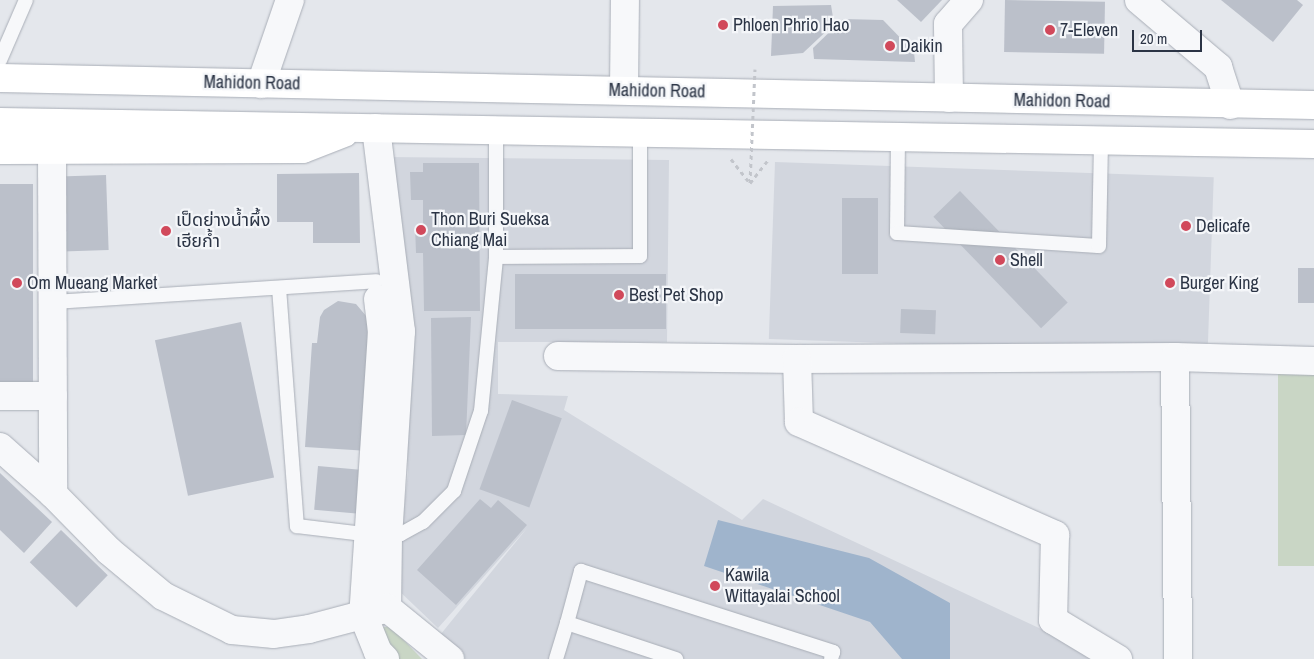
<!DOCTYPE html>
<meta charset="utf-8">
<style>
body{margin:0}
#map{position:relative;width:1314px;height:659px;overflow:hidden;background:#e4e7ec;font-family:"Archivo Narrow","Noto Sans Thai",sans-serif}
div>[style]{position:absolute}
.built>*{inset:0;background:#d2d6de;transform-origin:0 0}
.green>*{inset:0;background:#c9d6c5;transform-origin:0 0}
.water>*{inset:0;background:#9fb4cc}
.building>*{inset:0;background:#bbc0ca;transform-origin:0 0}
.path>*{height:3px;margin-top:-1.5px;transform-origin:0;background:repeating-linear-gradient(90deg,#c2c5cb 0 4px,transparent 0 8px)}
.roads{filter:drop-shadow(0 0 1px #a9aeb7) drop-shadow(0 0 1px #a9aeb7)}
.lane>*{height:14px;margin:-7px;padding:0 7px;transform-origin:7px;border-radius:7px;background:#f7f8fa}
.street>*{height:28px;margin:-14px;padding:0 14px;transform-origin:14px;border-radius:14px;background:#f7f8fa}
.secondary>*{height:28px;margin:-14px;padding:0 14px;transform-origin:14px;border-radius:14px;background:#fff}
.path-bridge>*{height:3px;margin-top:-1.5px;transform-origin:0;background:repeating-linear-gradient(90deg,#c2c5cb 0 4px,transparent 0 8px)}
.dots>*{width:14px;height:14px;translate:-50% -50%;box-sizing:border-box;border:2px solid #f4f6f9;border-radius:50%}
span{translate:-50% -50%;white-space:nowrap;text-align:center;line-height:1.15;-webkit-text-stroke:4.5px #f4f6f9;paint-order:stroke}
.poi-label{font-size:18px;color:#2b3445}
.left{translate:0 -50%;text-align:left}
.street-label{font-size:18px;color:#2b3445}
.scale{position:absolute;left:1132px;top:30px;width:70px;height:22px;box-sizing:border-box;border:2px solid #2b3445;border-top:0;padding-left:6px;font-size:15px;line-height:18px;white-space:nowrap;color:#2b3445;-webkit-text-stroke:4px #f4f6f9;paint-order:stroke}
</style>
<div id="map">
<div class="built">
<div style="clip-path:polygon(387px 157px,669px 160px,667px 342px,498px 342px,498px 394px,568px 396px,564px 410px,742px 520px,763px 499px,1105px 659px,452px 659px,436px 640px,528px 527px,438px 628px,395px 587px,408px 473px,403px 316px)"></div>
<div style="left:775px;top:162px;width:439px;height:177px;rotate:2deg"></div>
</div>
<div class="green">
<div style="left:1278px;top:373px;width:36px;height:193px"></div>
<div style="clip-path:polygon(390px 626px,422px 659px,394px 659px,375px 629px)"></div>
</div>
<div class="water">
<div style="clip-path:polygon(718px 520px,869px 558px,950px 603px,950px 659px,902px 659px,870px 622px,704px 566px)"></div>
</div>
<div class="building">
<div style="clip-path:polygon(897px 0,942px 0,921px 22px)"></div>
<div style="left:1005px;top:0;width:100px;height:52px;rotate:1deg"></div>
<div style="clip-path:polygon(1221px 0,1297px 0,1303px 5px,1273px 42px)"></div>
<div style="clip-path:polygon(831px 5px,834px 24px,803px 53px,771px 56px,773px 6px)"></div>
<div style="clip-path:polygon(843px 19px,883px 20px,914px 52px,915px 62px,814px 59px,813px 48px)"></div>
<div style="clip-path:polygon(423px 163px,479px 163px,480px 311px,424px 311px,423px 253px,416px 253px,415px 226px,423px 226px,423px 200px,411px 200px,410px 172px,423px 172px)"></div>
<div style="clip-path:polygon(359px 173px,360px 243px,313px 243px,313px 222px,277px 222px,277px 174px)"></div>
<div style="left:106px;top:175px;width:75px;height:46px;rotate:88deg"></div>
<div style="left:0;top:184px;width:33px;height:198px"></div>
<div style="left:960px;top:191px;width:155px;height:37px;rotate:46deg"></div>
<div style="left:842px;top:198px;width:36px;height:76px"></div>
<div style="left:1298px;top:268px;width:16px;height:35px"></div>
<div style="left:515px;top:274px;width:151px;height:55px"></div>
<div style="clip-path:polygon(338px 301px,356px 304px,367px 317px,369px 451px,305px 447px,312px 343px,317px 343px,320px 317px,324px 310px)"></div>
<div style="left:901px;top:309px;width:35px;height:24px;rotate:2deg"></div>
<div style="clip-path:polygon(471px 317px,466px 435px,432px 436px,431px 318px)"></div>
<div style="left:241px;top:322px;width:159px;height:88px;rotate:78deg"></div>
<div style="left:512px;top:400px;width:53px;height:95px;rotate:20deg"></div>
<div style="left:318px;top:466px;width:45px;height:44px;rotate:5deg"></div>
<div style="clip-path:polygon(0 473px,52px 522px,24px 553px,0 530px)"></div>
<div style="clip-path:polygon(480px 499px,491px 508px,498px 500px,527px 525px,456px 605px,417px 570px)"></div>
<div style="left:61px;top:530px;width:65px;height:45px;rotate:44deg"></div>
</div>
<div class="path">
<div style="left:731px;top:159px;width:31px;rotate:52deg"></div>
<div style="left:750px;top:183px;width:31px;rotate:-52deg"></div>
</div>
<div class="roads">
<div class="lane">
<div style="left:0;top:60px;width:65px;rotate:-66.6deg"></div>
<div style="left:898px;top:137px;width:96px;rotate:90.6deg"></div>
<div style="left:897px;top:233px;width:202px;rotate:3.7deg"></div>
<div style="left:1099px;top:246px;width:105px;rotate:-88.9deg"></div>
<div style="left:496px;top:257px;width:144px;rotate:-0.4deg"></div>
<div style="left:640px;top:256px;width:123px;rotate:-90deg"></div>
<div style="left:279px;top:288px;width:239px;rotate:85.7deg"></div>
<div style="left:297px;top:526px;width:92px;rotate:6.9deg"></div>
<div style="left:388px;top:537px;width:13px;rotate:-13deg"></div>
<div style="left:401px;top:534px;width:25px;rotate:-29deg"></div>
<div style="left:423px;top:522px;width:44px;rotate:-45deg"></div>
<div style="left:454px;top:491px;width:84px;rotate:-71.4deg"></div>
<div style="left:481px;top:411px;width:155px;rotate:-84.4deg"></div>
<div style="left:496px;top:257px;width:127px;rotate:-90deg"></div>
<div style="left:53px;top:302px;width:324px;rotate:-3.7deg"></div>
<div style="left:567px;top:623px;width:54px;rotate:-74.9deg"></div>
<div style="left:581px;top:571px;width:265px;rotate:17.8deg"></div>
<div style="left:833px;top:652px;width:7px;rotate:106deg"></div>
<div style="left:556px;top:659px;width:38px;rotate:-73deg"></div>
<div style="left:567px;top:623px;width:115px;rotate:18.3deg"></div>
</div>
<div class="street">
<div style="left:1139px;top:0;width:104px;rotate:40.3deg"></div>
<div style="left:1218px;top:67px;width:40px;rotate:72deg"></div>
<div style="left:261px;top:84px;width:89px;rotate:-71deg"></div>
<div style="left:624px;top:90px;width:90px;rotate:-89.4deg"></div>
<div style="left:949px;top:98px;width:74px;rotate:-90.8deg"></div>
<div style="left:948px;top:24px;width:32px;rotate:-49deg"></div>
<div style="left:376px;top:128px;width:205px;rotate:83deg"></div>
<div style="left:401px;top:331px;width:206px;rotate:93.6deg"></div>
<div style="left:388px;top:537px;width:71px;rotate:90.8deg"></div>
<div style="left:387px;top:608px;width:81px;rotate:39deg"></div>
<div style="left:52px;top:150px;width:344px;rotate:89.8deg"></div>
<div style="left:378px;top:299px;width:33px;rotate:83deg"></div>
<div style="left:382px;top:332px;width:284px;rotate:93.8deg"></div>
<div style="left:363px;top:615px;width:40px;rotate:68deg"></div>
<div style="left:378px;top:652px;width:10px;rotate:45deg"></div>
<div style="left:558px;top:356px;width:239px;rotate:0.7deg"></div>
<div style="left:797px;top:359px;width:378px;rotate:-0.3deg"></div>
<div style="left:1175px;top:357px;width:139px;rotate:1.6deg"></div>
<div style="left:1175px;top:357px;width:302px;rotate:89.4deg"></div>
<div style="left:797px;top:359px;width:63px;rotate:88.2deg"></div>
<div style="left:799px;top:422px;width:280px;rotate:23.8deg"></div>
<div style="left:1055px;top:535px;width:85px;rotate:91.3deg"></div>
<div style="left:1053px;top:620px;width:76px;rotate:31deg"></div>
<div style="left:0;top:396px;width:53px"></div>
<div style="left:0;top:447px;width:71px;rotate:41.6deg"></div>
<div style="left:53px;top:494px;width:80px;rotate:45.5deg"></div>
<div style="left:109px;top:551px;width:70px;rotate:39.8deg"></div>
<div style="left:163px;top:596px;width:77px;rotate:26.2deg"></div>
<div style="left:232px;top:630px;width:42px;rotate:5.4deg"></div>
<div style="left:274px;top:634px;width:35px;rotate:-8deg"></div>
<div style="left:309px;top:629px;width:74px;rotate:-14.8deg"></div>
</div>
<div class="secondary">
<div style="left:0;top:78px;width:1314px;rotate:1.18deg"></div>
<div style="left:0;top:122px;width:1314px;rotate:0.96deg"></div>
<div style="left:0;top:150px;width:303px;rotate:-0.2deg"></div>
<div style="left:303px;top:149px;width:44px;rotate:-21.3deg"></div>
</div>
</div>
<div class="path-bridge">
<div style="left:750px;top:183px;width:114px;rotate:-87.5deg"></div>
</div>
<div class="dots">
<div style="left:723px;top:25px;background:#d1495b"></div>
<div style="left:1050px;top:30px;background:#d1495b"></div>
<div style="left:890px;top:46px;background:#d1495b"></div>
<div style="left:1186px;top:226px;background:#d1495b"></div>
<div style="left:421px;top:230px;background:#d1495b"></div>
<div style="left:166px;top:231px;background:#d1495b"></div>
<div style="left:1000px;top:260px;background:#d1495b"></div>
<div style="left:17px;top:283px;background:#d1495b"></div>
<div style="left:1170px;top:283px;background:#d1495b"></div>
<div style="left:619px;top:295px;background:#d1495b"></div>
<div style="left:715px;top:586px;background:#d1495b"></div>
</div>
<div class="poi-label">
<span class="left" style="left:733px;top:25px">Phloen Phrio Hao</span>
<span class="left" style="left:1060px;top:30px">7-Eleven</span>
<span class="left" style="left:900px;top:46px">Daikin</span>
<span class="left" style="left:431px;top:230px">Thon Buri Sueksa<br>Chiang Mai</span>
<span class="left" style="left:176px;top:231px">เป็ดย่างน้ำผึ้ง<br>เฮียก้ำ</span>
<span class="left" style="left:1196px;top:226px">Delicafe</span>
<span class="left" style="left:1010px;top:260px">Shell</span>
<span class="left" style="left:27px;top:283px">Om Mueang Market</span>
<span class="left" style="left:1180px;top:283px">Burger King</span>
<span class="left" style="left:629px;top:295px">Best Pet Shop</span>
<span class="left" style="left:725px;top:586px">Kawila<br>Wittayalai School</span>
</div>
<div class="street-label">
<span style="left:252px;top:83px;rotate:1deg">Mahidon Road</span>
<span style="left:657px;top:91px;rotate:1deg">Mahidon Road</span>
<span style="left:1062px;top:101px;rotate:1deg">Mahidon Road</span>
</div>
<div class="scale">20 m</div>
</div>
